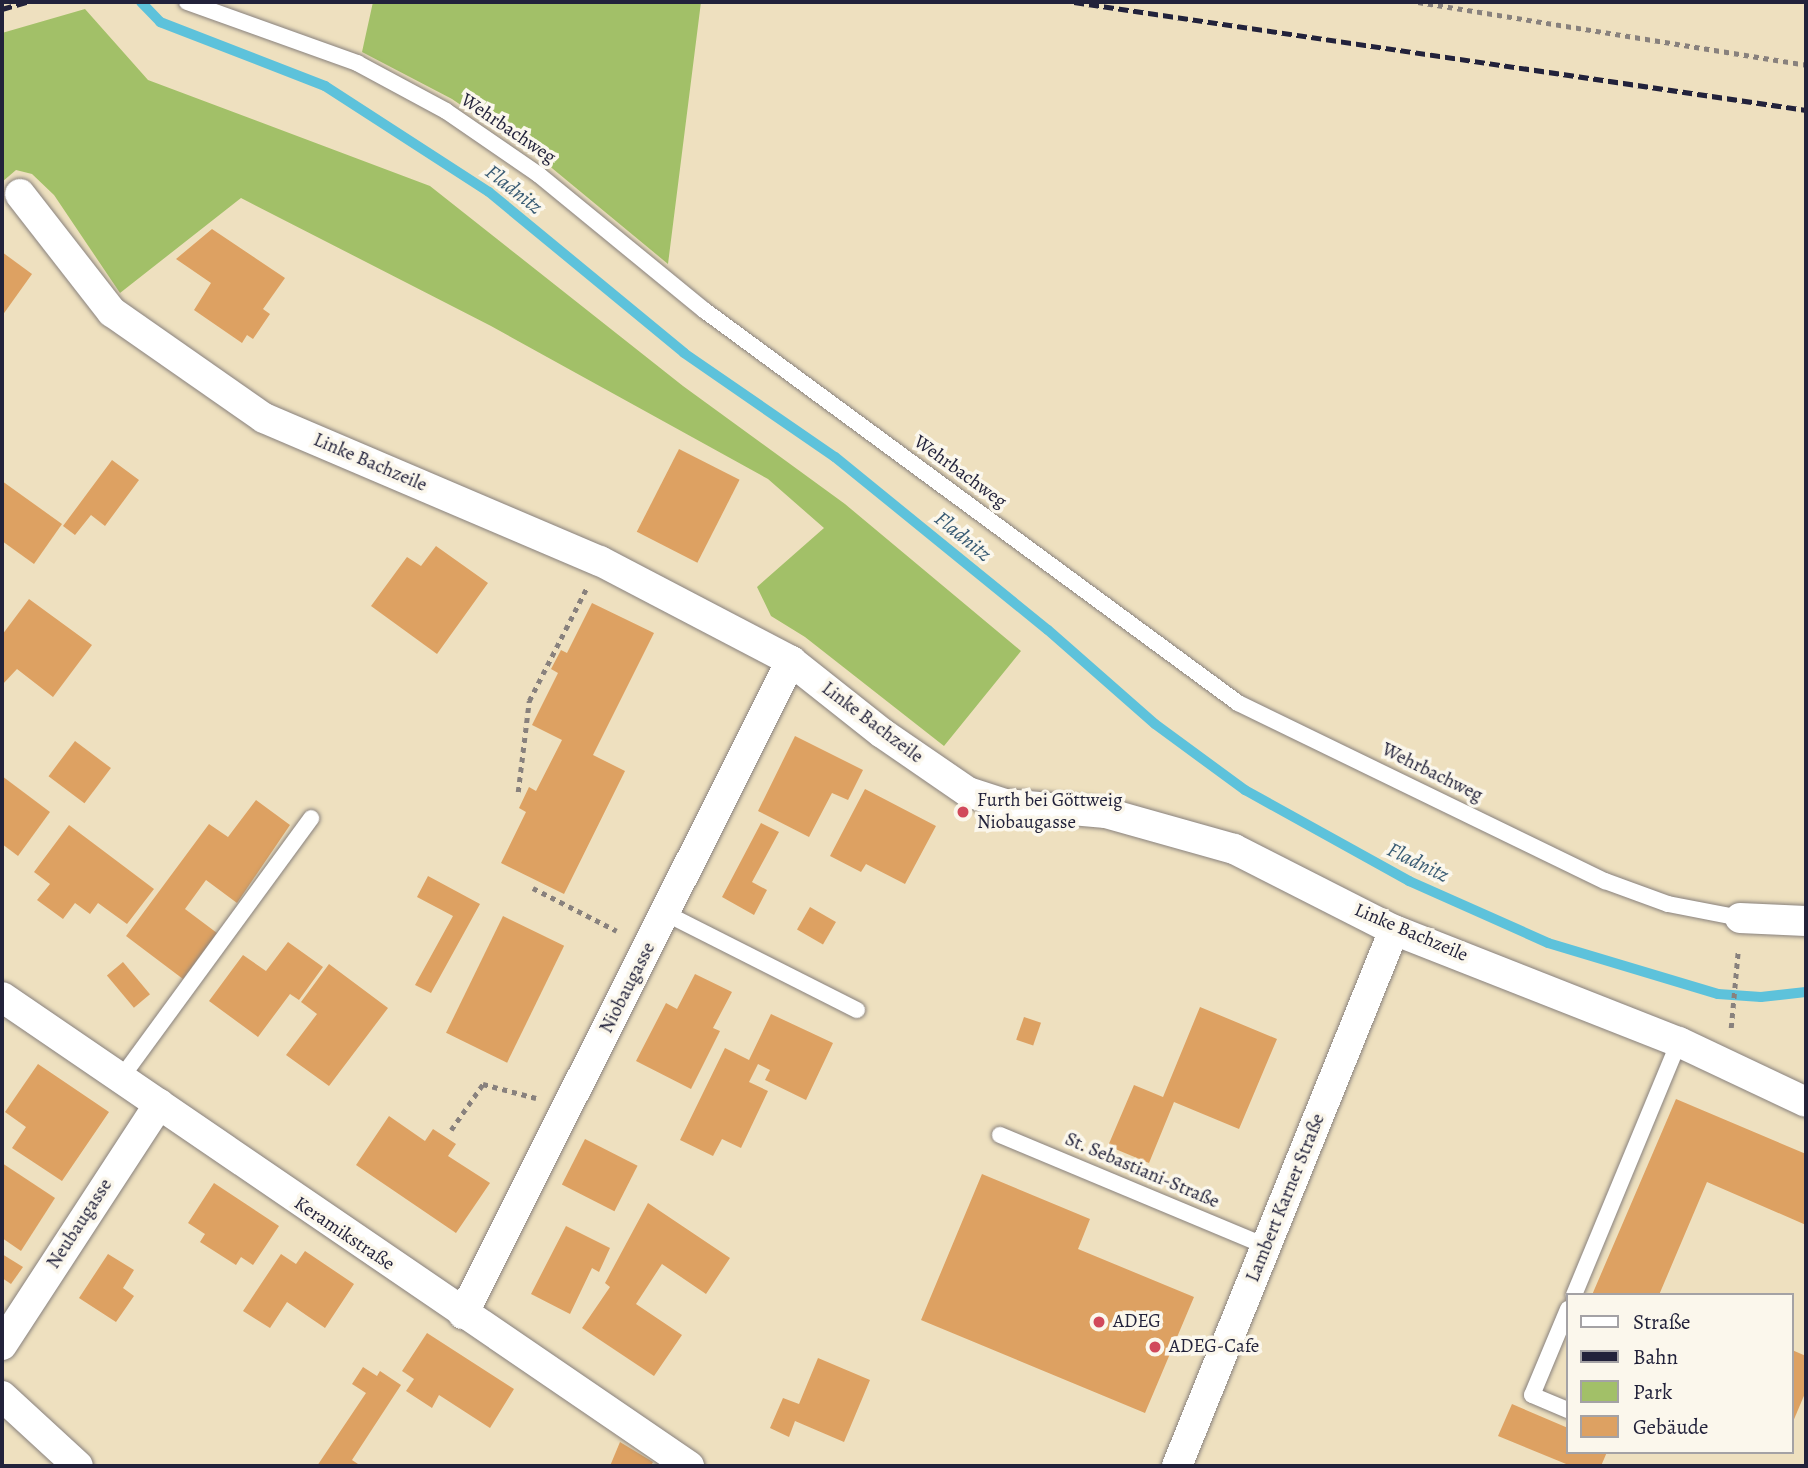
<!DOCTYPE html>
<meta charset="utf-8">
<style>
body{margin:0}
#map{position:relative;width:1808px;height:1468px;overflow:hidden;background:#eee0bf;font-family:Alegreya,serif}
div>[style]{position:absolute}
.green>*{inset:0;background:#a2c068}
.stream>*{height:10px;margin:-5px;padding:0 5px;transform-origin:5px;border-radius:5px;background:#5dc2db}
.building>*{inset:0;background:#dda162;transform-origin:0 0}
.path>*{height:4.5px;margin-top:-2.25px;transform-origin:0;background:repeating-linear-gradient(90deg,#88817d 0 5px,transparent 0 10px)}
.roads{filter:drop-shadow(0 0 2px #88817d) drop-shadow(0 0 2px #88817d)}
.service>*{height:16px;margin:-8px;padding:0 8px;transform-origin:8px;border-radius:8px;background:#fff}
.minor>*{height:30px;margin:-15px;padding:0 15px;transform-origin:15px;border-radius:15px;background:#fff}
.rail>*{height:5px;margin-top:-2.5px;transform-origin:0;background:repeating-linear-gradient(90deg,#22223b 0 10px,transparent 0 15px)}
.dots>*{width:19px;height:19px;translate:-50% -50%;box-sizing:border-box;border:4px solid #fbf7ec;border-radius:50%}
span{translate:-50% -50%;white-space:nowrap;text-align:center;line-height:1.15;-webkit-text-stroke:7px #fbf7ec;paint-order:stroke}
.street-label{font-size:19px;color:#22223b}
.poi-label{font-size:19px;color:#22223b}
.left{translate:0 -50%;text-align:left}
.water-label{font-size:21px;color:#375a73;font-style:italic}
.frame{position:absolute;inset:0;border:4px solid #22223b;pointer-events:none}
.legend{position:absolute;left:1566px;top:1293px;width:228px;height:161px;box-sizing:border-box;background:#fbf7ec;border:2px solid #a4a2a5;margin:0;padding:9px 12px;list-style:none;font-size:21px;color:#22223b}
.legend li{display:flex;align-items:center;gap:14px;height:35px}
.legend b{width:35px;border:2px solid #a4a2a5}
</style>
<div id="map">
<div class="green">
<div style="clip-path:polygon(373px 2px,701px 2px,668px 264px,547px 164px,452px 99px,362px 52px)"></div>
<div style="clip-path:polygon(85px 9px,148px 80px,430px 186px,683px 386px,845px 504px,1021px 651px,944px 746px,805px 637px,771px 616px,757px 587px,824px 528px,768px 479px,491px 326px,241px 198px,120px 293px,54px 195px,32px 174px,16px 170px,2px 182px,2px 33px)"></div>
</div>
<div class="stream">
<div style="left:141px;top:2px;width:28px;rotate:46deg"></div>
<div style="left:160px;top:22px;width:177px;rotate:21.2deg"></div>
<div style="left:325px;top:86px;width:195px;rotate:32.9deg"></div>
<div style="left:489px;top:192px;width:253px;rotate:39.5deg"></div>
<div style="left:684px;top:353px;width:183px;rotate:34.6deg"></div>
<div style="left:835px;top:457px;width:274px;rotate:39.1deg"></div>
<div style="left:1048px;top:630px;width:142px;rotate:41.3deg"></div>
<div style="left:1155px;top:724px;width:112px;rotate:36.3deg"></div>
<div style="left:1245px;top:790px;width:188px;rotate:29deg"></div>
<div style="left:1409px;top:881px;width:152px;rotate:24deg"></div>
<div style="left:1548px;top:943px;width:177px;rotate:16.7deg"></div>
<div style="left:1718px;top:994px;width:43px;rotate:4deg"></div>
<div style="left:1761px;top:997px;width:45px;rotate:-6.3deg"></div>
</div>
<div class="building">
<div style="clip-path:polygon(212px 229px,285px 278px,263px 309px,270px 314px,253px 339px,247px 335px,242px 343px,194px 310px,211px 283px,176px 259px)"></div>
<div style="clip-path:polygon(2px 252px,32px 274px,2px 316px)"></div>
<div style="left:679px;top:449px;width:68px;height:93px;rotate:27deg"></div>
<div style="clip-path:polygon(112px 460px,139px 480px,105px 526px,91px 515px,75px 535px,63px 526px)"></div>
<div style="clip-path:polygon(2px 481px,62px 524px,34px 564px,2px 541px)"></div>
<div style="clip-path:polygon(436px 546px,488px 583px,437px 654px,371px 606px,407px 557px,421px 566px)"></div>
<div style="clip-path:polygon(29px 599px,92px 645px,53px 697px,17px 669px,2px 685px,2px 635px)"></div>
<div style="clip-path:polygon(592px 603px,654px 633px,593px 755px,625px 771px,564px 894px,501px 863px,526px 812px,519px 808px,529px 787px,536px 791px,562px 740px,532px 725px,558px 673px,551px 669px,561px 650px,567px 653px)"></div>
<div style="clip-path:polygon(795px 736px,863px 770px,848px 800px,832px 793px,809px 837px,758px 811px)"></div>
<div style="left:75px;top:741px;width:45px;height:44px;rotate:37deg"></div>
<div style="clip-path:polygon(2px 776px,50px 812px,18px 856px,2px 844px)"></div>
<div style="clip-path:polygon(865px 789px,936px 826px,905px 884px,866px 864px,861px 872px,830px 856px)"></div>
<div style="clip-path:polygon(256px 800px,290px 825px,237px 903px,206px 880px,185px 909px,217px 933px,183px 979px,126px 936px,209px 824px,228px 837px)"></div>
<div style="clip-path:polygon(761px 823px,779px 832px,752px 882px,767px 890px,754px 915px,722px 897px)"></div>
<div style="clip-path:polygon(69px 825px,154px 889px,127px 924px,98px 903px,90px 914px,75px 903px,63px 919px,37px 900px,50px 884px,34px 872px)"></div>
<div style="clip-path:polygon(428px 876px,480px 904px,431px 993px,415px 985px,453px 916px,417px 897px)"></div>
<div style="left:810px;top:907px;width:30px;height:26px;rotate:30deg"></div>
<div style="left:503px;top:916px;width:68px;height:130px;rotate:26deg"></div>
<div style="clip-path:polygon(288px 942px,323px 967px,299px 1000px,290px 994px,258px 1037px,209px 1001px,243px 955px,266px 971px)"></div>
<div style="left:123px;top:962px;width:42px;height:21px;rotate:50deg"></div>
<div style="clip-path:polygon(329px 964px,388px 1008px,329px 1086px,286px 1055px,317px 1014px,301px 1002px)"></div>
<div style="clip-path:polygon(695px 974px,732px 992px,713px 1028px,720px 1031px,691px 1089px,636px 1061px,666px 1003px,677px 1009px)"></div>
<div style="clip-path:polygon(1200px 1007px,1277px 1039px,1239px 1129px,1174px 1102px,1149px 1163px,1108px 1146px,1134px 1085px,1163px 1097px)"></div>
<div style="clip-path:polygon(771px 1014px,833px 1043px,806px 1100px,765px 1080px,770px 1070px,758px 1064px,749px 1082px,768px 1091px,741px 1148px,722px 1139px,713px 1156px,680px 1140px,725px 1048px,749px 1060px)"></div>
<div style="left:1024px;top:1017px;width:18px;height:24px;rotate:19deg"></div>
<div style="clip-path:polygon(38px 1064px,109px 1112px,62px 1181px,12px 1148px,26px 1127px,5px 1112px)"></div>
<div style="clip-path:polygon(1676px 1099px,1806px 1154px,1806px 1225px,1707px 1182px,1659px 1295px,1592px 1295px)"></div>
<div style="clip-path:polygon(389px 1116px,425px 1141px,433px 1129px,456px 1144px,448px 1156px,490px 1183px,456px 1233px,356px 1165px)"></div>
<div style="left:585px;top:1139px;width:59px;height:51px;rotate:27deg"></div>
<div style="clip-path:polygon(2px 1163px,55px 1198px,21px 1251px,2px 1238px)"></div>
<div style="clip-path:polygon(982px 1174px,1090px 1219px,1078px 1249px,1194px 1297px,1145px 1413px,921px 1320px)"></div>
<div style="clip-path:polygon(214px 1183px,279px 1226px,253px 1265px,241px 1257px,236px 1265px,200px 1242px,205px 1234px,188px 1223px)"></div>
<div style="clip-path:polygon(648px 1203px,730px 1258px,706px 1294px,662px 1264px,636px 1304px,682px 1335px,654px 1376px,582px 1328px,610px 1287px,605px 1283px)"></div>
<div style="clip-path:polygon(566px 1226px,610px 1248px,599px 1272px,592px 1268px,570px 1314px,531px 1294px)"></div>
<div style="clip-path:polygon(305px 1251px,354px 1284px,325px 1328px,287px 1302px,270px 1328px,243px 1311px,281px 1254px,296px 1264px)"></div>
<div style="clip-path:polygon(2px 1254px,23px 1267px,11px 1284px,2px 1278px)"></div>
<div style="clip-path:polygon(108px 1254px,134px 1270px,123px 1288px,134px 1296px,116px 1322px,79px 1298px)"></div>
<div style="clip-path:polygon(427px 1333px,514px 1389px,490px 1428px,439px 1395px,432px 1408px,406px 1391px,414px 1379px,402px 1371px)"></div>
<div style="clip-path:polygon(1792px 1350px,1806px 1356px,1806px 1391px,1792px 1424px)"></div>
<div style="clip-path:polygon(818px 1358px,870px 1380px,844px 1442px,795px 1421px,789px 1437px,770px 1428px,783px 1398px,799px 1404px)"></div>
<div style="clip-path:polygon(363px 1367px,377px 1376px,380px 1371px,401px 1385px,352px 1460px,361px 1466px,317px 1466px,366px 1393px,352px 1384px)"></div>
<div style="clip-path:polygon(1512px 1404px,1568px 1428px,1568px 1452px,1607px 1452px,1601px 1466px,1571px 1466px,1498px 1436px)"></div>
<div style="clip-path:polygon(620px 1442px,653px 1462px,651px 1466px,610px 1466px)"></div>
</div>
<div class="path">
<div style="left:1418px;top:2px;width:393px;rotate:9.2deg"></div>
<div style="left:518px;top:792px;width:92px;rotate:-83.1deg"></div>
<div style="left:529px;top:701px;width:126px;rotate:-63deg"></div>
<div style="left:533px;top:888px;width:94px;rotate:27.1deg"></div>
<div style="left:1731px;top:1028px;width:77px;rotate:-84.8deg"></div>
<div style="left:451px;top:1130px;width:56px;rotate:-55.2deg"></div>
<div style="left:483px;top:1084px;width:55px;rotate:14.8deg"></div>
</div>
<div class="roads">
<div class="service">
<div style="left:187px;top:2px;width:181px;rotate:19.7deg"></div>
<div style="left:357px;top:63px;width:101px;rotate:28.3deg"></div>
<div style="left:446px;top:111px;width:113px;rotate:34.5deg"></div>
<div style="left:539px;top:175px;width:213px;rotate:39.3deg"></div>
<div style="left:704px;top:310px;width:663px;rotate:36.35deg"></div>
<div style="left:1238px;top:703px;width:408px;rotate:25.9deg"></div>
<div style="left:1605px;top:881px;width:67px;rotate:20.1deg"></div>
<div style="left:1668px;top:904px;width:73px;rotate:11deg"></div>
<div style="left:665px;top:913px;width:215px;rotate:26.8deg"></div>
<div style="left:121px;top:1078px;width:322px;rotate:-53.8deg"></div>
<div style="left:1000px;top:1135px;width:288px;rotate:22.7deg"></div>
<div style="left:1574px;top:1295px;width:274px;rotate:-67.5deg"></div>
<div style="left:1568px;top:1309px;width:93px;rotate:112.7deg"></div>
<div style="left:1532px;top:1395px;width:39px;rotate:23deg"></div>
</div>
<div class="minor">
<div style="left:20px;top:194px;width:150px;rotate:52.1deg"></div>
<div style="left:112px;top:312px;width:185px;rotate:34.9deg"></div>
<div style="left:264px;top:418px;width:365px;rotate:23.1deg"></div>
<div style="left:600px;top:561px;width:216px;rotate:27.6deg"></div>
<div style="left:791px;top:661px;width:116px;rotate:38.4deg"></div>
<div style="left:882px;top:733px;width:104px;rotate:34.5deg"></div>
<div style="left:968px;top:792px;width:39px;rotate:18deg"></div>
<div style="left:1005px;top:804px;width:101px;rotate:5.1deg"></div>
<div style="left:1106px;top:813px;width:133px;rotate:15.7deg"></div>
<div style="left:1234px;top:849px;width:179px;rotate:26.9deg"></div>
<div style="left:1394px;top:930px;width:306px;rotate:21.5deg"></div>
<div style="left:1679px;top:1042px;width:140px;rotate:25.3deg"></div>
<div style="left:1740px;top:918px;width:66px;rotate:2.6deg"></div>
<div style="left:2px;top:997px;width:832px;rotate:34.32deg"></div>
<div style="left:463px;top:1314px;width:731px;rotate:-63.33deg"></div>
<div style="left:2px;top:1345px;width:288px;rotate:-56.9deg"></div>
<div style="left:2px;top:1396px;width:103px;rotate:42.6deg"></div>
<div style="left:1177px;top:1466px;width:578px;rotate:-67.96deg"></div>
</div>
</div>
<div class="rail">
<div style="left:1074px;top:2px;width:740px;rotate:8.39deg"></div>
<div style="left:2px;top:9px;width:26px;rotate:-16deg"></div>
</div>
<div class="dots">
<div style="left:963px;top:812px;background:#d1495b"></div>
<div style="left:1099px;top:1322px;background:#d1495b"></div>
<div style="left:1155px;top:1347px;background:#d1495b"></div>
</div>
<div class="street-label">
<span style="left:508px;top:129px;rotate:34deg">Wehrbachweg</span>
<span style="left:370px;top:463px;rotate:23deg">Linke Bachzeile</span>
<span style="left:960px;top:472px;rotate:36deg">Wehrbachweg</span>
<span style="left:872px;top:723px;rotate:37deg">Linke Bachzeile</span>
<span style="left:1432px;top:773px;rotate:26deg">Wehrbachweg</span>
<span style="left:1411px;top:933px;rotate:23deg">Linke Bachzeile</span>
<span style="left:628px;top:988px;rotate:-63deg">Niobaugasse</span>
<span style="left:1142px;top:1171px;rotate:23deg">St. Sebastiani-Straße</span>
<span style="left:1286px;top:1198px;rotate:-68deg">Lambert Karner Straße</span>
<span style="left:80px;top:1224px;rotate:-57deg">Neubaugasse</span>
<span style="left:344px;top:1234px;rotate:34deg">Keramikstraße</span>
</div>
<div class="poi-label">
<span class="left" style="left:977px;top:812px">Furth bei Göttweig<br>Niobaugasse</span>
<span class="left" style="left:1113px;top:1322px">ADEG</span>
<span class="left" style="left:1169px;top:1347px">ADEG-Cafe</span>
</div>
<div class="water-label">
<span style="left:514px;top:189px;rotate:38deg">Fladnitz</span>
<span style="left:963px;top:536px;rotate:39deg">Fladnitz</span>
<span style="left:1418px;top:862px;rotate:26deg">Fladnitz</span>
</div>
<div class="frame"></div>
<ul class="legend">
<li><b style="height:9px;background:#fff"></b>Straße</li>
<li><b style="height:9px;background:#22223b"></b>Bahn</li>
<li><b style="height:19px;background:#a2c068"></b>Park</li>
<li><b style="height:19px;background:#dda162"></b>Gebäude</li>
</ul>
</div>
